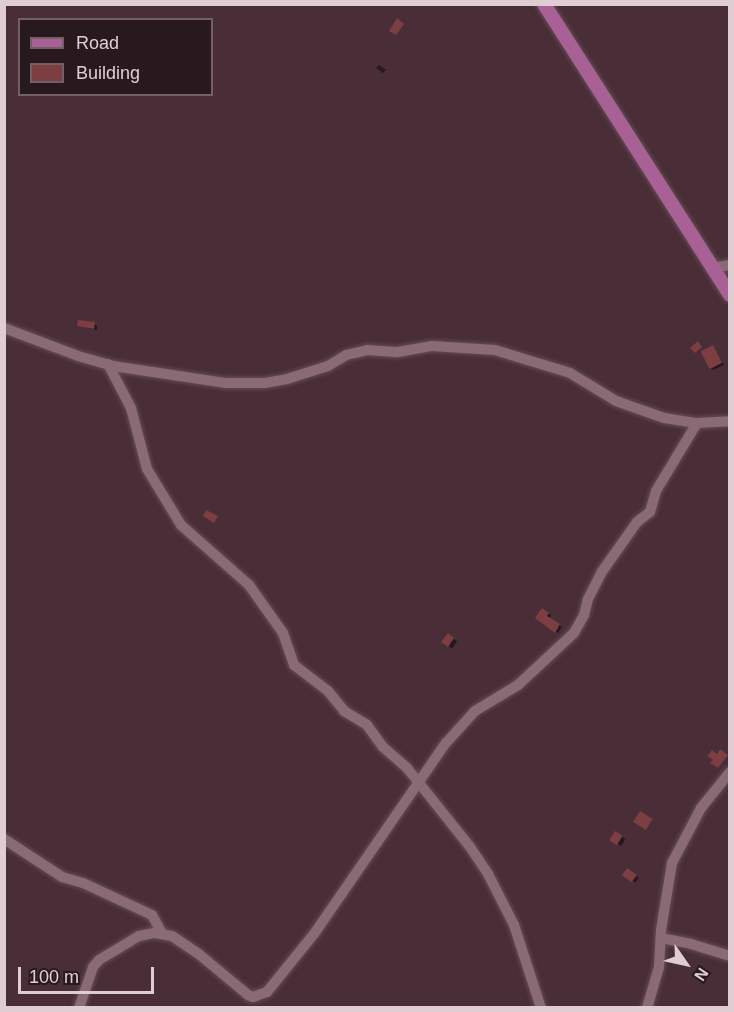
<!DOCTYPE html>
<style>
body{margin:0}
#map{position:relative;width:734px;height:1012px;overflow:hidden;background:#492d37;font-family:Helvetica,sans-serif}
div>[style]{position:absolute}
.shadow>*{inset:0;background:#0007;transform-origin:0 0}
.building>*{inset:0;background:#7c3e40;transform-origin:0 0}
.roads{filter:drop-shadow(0 0 2px #634c54) drop-shadow(0 0 2px #634c54)}
.minor>*{height:10px;margin:-5px;padding:0 5px;transform-origin:5px;border-radius:5px;background:#8a6a74}
.major>*{height:14px;margin:-7px;padding:0 7px;transform-origin:7px;border-radius:7px;background:#a96095}
span{translate:-50% -50%;white-space:nowrap;text-align:center;line-height:1.15;-webkit-text-stroke:4.5px #27191e;paint-order:stroke}
.frame{position:absolute;inset:0;border:6px solid #e0cdd3;pointer-events:none}
.legend{position:absolute;left:18px;top:18px;width:195px;height:78px;box-sizing:border-box;background:#27191e;border:2px solid #716166;margin:0;padding:8px 10px;list-style:none;font-size:18px;color:#e0cdd3}
.legend li{display:flex;align-items:center;gap:12px;height:30px}
.legend b{width:30px;border:2px solid #716166}
.north{position:absolute;left:656px;top:934px;width:60px;height:60px;-webkit-text-stroke:4px #27191e;paint-order:stroke;rotate:124deg;font-size:16px;font-weight:700;line-height:24px;text-align:center;color:#e0cdd3}
.north::after{content:'';display:block;margin:auto;width:21px;height:27px;background:#e0cdd3;clip-path:polygon(50% 0,100% 100%,50% 72%,0 100%)}
.scale{position:absolute;left:18px;top:967px;width:136px;height:27px;box-sizing:border-box;border:3px solid #e0cdd3;border-top:0;padding-left:8px;font-size:18px;line-height:21px;white-space:nowrap;color:#e0cdd3;-webkit-text-stroke:4px #27191e;paint-order:stroke}
</style>
<div id="map">
<div class="shadow">
<div style="clip-path:polygon(379px 65px,386px 70px,383px 73px,376px 68px)"></div>
<div style="clip-path:polygon(94px 324px,97px 326px,97px 330px,79px 326px)"></div>
<div style="clip-path:polygon(713px 347px,724px 365px,713px 370px,709px 368px)"></div>
<div style="clip-path:polygon(542px 610px,551px 615px,549px 618px,562px 627px,558px 633px,537px 618px)"></div>
<div style="left:448px;top:635px;width:11px;height:9px;rotate:34deg"></div>
<div style="left:615px;top:833px;width:12px;height:8px;rotate:31deg"></div>
<div style="left:627px;top:870px;width:14px;height:6px;rotate:34deg"></div>
</div>
<div class="building">
<div style="clip-path:polygon(397px 18px,404px 24px,396px 35px,389px 31px)"></div>
<div style="clip-path:polygon(78px 320px,95px 322px,94px 329px,77px 326px)"></div>
<div style="clip-path:polygon(698px 341px,702px 347px,695px 353px,690px 348px)"></div>
<div style="left:713px;top:345px;width:20px;height:14px;rotate:63deg"></div>
<div style="clip-path:polygon(206px 510px,218px 516px,214px 523px,203px 516px)"></div>
<div style="clip-path:polygon(542px 608px,549px 613px,547px 616px,560px 624px,555px 633px,535px 618px)"></div>
<div style="clip-path:polygon(448px 633px,454px 638px,448px 647px,441px 642px)"></div>
<div style="clip-path:polygon(720px 749px,728px 755px,718px 768px,710px 763px,713px 760px,707px 756px,712px 750px,717px 754px)"></div>
<div style="left:640px;top:811px;width:15px;height:13px;rotate:32deg"></div>
<div style="left:615px;top:831px;width:9px;height:11px;rotate:32deg"></div>
<div style="left:627px;top:868px;width:12px;height:9px;rotate:35deg"></div>
</div>
<div class="roads">
<div class="minor">
<div style="left:711px;top:268px;width:19px;rotate:-9deg"></div>
<div style="left:4px;top:328px;width:79px;rotate:20.7deg"></div>
<div style="left:78px;top:356px;width:36px;rotate:16deg"></div>
<div style="left:113px;top:366px;width:113px;rotate:8.6deg"></div>
<div style="left:225px;top:383px;width:40px"></div>
<div style="left:265px;top:383px;width:22px;rotate:-10deg"></div>
<div style="left:287px;top:379px;width:43px;rotate:-17.6deg"></div>
<div style="left:328px;top:366px;width:21px;rotate:-31deg"></div>
<div style="left:346px;top:355px;width:22px;rotate:-13deg"></div>
<div style="left:367px;top:350px;width:31px;rotate:4deg"></div>
<div style="left:398px;top:352px;width:35px;rotate:-10deg"></div>
<div style="left:432px;top:346px;width:63px;rotate:3.6deg"></div>
<div style="left:495px;top:350px;width:78px;rotate:17deg"></div>
<div style="left:570px;top:373px;width:54px;rotate:31.3deg"></div>
<div style="left:616px;top:401px;width:51px;rotate:19.5deg"></div>
<div style="left:664px;top:418px;width:33px;rotate:9deg"></div>
<div style="left:697px;top:423px;width:33px;rotate:-3deg"></div>
<div style="left:108px;top:364px;width:50px;rotate:62.4deg"></div>
<div style="left:131px;top:408px;width:63px;rotate:75.3deg"></div>
<div style="left:147px;top:469px;width:66px;rotate:58.7deg"></div>
<div style="left:181px;top:525px;width:91px;rotate:41.4deg"></div>
<div style="left:249px;top:585px;width:59px;rotate:54.7deg"></div>
<div style="left:283px;top:633px;width:34px;rotate:71deg"></div>
<div style="left:294px;top:665px;width:43px;rotate:37.4deg"></div>
<div style="left:328px;top:691px;width:26px;rotate:51deg"></div>
<div style="left:344px;top:711px;width:27px;rotate:31deg"></div>
<div style="left:367px;top:725px;width:27px;rotate:54deg"></div>
<div style="left:383px;top:747px;width:32px;rotate:41deg"></div>
<div style="left:407px;top:768px;width:101px;rotate:51.4deg"></div>
<div style="left:470px;top:847px;width:32px;rotate:56deg"></div>
<div style="left:488px;top:874px;width:57px;rotate:63deg"></div>
<div style="left:514px;top:925px;width:87px;rotate:72deg"></div>
<div style="left:4px;top:839px;width:69px;rotate:33.2deg"></div>
<div style="left:62px;top:877px;width:22px;rotate:16deg"></div>
<div style="left:83px;top:883px;width:76px;rotate:24.9deg"></div>
<div style="left:152px;top:915px;width:21px;rotate:61deg"></div>
<div style="left:661px;top:938px;width:31px;rotate:11deg"></div>
<div style="left:691px;top:944px;width:41px;rotate:17.1deg"></div>
<div style="left:79px;top:1008px;width:43px;rotate:-71.1deg"></div>
<div style="left:93px;top:967px;width:9px;rotate:-49deg"></div>
<div style="left:99px;top:960px;width:47px;rotate:-31deg"></div>
<div style="left:139px;top:936px;width:16px;rotate:-11deg"></div>
<div style="left:155px;top:933px;width:17px;rotate:10deg"></div>
<div style="left:172px;top:936px;width:34px;rotate:34deg"></div>
<div style="left:200px;top:955px;width:62px;rotate:39.8deg"></div>
<div style="left:248px;top:995px;width:5px;rotate:22deg"></div>
<div style="left:253px;top:997px;width:15px;rotate:-20deg"></div>
<div style="left:267px;top:992px;width:75px;rotate:-51deg"></div>
<div style="left:314px;top:934px;width:232px;rotate:-55.4deg"></div>
<div style="left:446px;top:743px;width:43px;rotate:-47.8deg"></div>
<div style="left:475px;top:711px;width:50px;rotate:-31.2deg"></div>
<div style="left:518px;top:685px;width:76px;rotate:-42.9deg"></div>
<div style="left:574px;top:633px;width:21px;rotate:-61deg"></div>
<div style="left:584px;top:615px;width:16px;rotate:-76deg"></div>
<div style="left:588px;top:599px;width:29px;rotate:-63deg"></div>
<div style="left:601px;top:573px;width:62px;rotate:-54.8deg"></div>
<div style="left:637px;top:522px;width:16px;rotate:-38deg"></div>
<div style="left:650px;top:512px;width:22px;rotate:-74deg"></div>
<div style="left:656px;top:491px;width:79px;rotate:-58.9deg"></div>
<div style="left:647px;top:1008px;width:43px;rotate:-73.7deg"></div>
<div style="left:659px;top:967px;width:37px;rotate:-87deg"></div>
<div style="left:661px;top:930px;width:68px;rotate:-80.7deg"></div>
<div style="left:672px;top:863px;width:62px;rotate:-62.2deg"></div>
<div style="left:701px;top:808px;width:46px;rotate:-51.1deg"></div>
</div>
<div class="major">
<div style="left:544px;top:4px;width:345px;rotate:57.4deg"></div>
</div>
</div>
<div class="frame"></div>
<ul class="legend">
<li><b style="height:8px;background:#a96095"></b>Road</li>
<li><b style="height:16px;background:#7c3e40"></b>Building</li>
</ul>
<div class="north">N</div>
<div class="scale">100 m</div>
</div>
